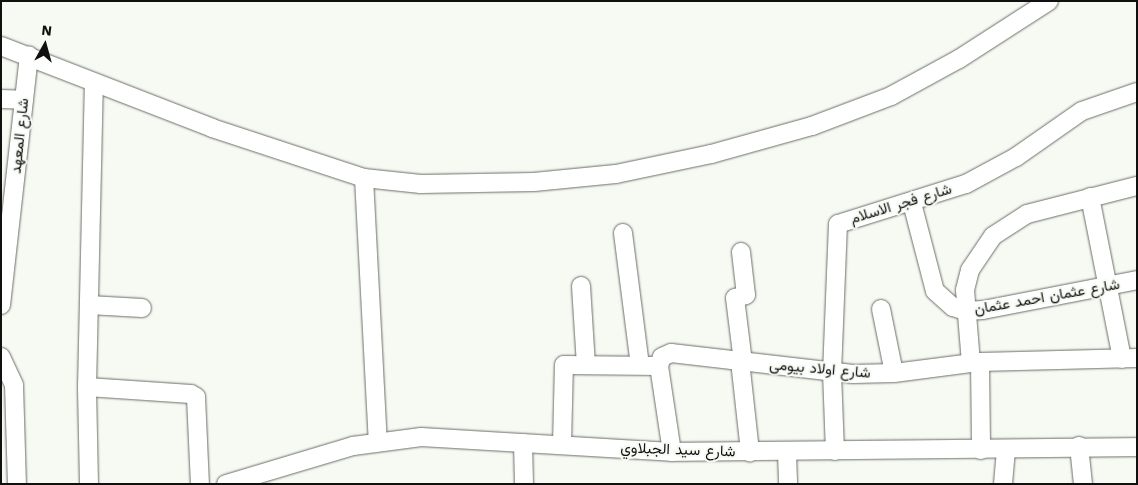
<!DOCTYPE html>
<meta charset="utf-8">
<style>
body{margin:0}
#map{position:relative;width:1138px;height:485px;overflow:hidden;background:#f6faf3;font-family:"Work Sans",Vazirmatn,sans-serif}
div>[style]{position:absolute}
.roads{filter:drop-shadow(0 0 1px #6a6e67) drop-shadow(0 0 1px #6a6e67)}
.minor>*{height:18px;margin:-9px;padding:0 9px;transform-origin:9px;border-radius:9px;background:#fff}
span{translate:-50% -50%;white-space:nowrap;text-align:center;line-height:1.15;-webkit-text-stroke:4px #f6faf3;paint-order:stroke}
.street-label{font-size:15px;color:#10110f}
.frame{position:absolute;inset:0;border:2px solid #10110f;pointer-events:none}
.north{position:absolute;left:20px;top:20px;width:50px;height:50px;-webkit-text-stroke:4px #f6faf3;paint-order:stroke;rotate:7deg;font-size:14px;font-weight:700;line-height:20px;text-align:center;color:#10110f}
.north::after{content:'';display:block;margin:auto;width:18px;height:22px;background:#10110f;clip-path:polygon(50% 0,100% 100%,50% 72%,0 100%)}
</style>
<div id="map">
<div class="roads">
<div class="minor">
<div style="left:1px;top:46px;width:226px;rotate:21.2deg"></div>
<div style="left:212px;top:128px;width:160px;rotate:18.2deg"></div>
<div style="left:364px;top:178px;width:57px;rotate:6deg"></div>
<div style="left:421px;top:184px;width:113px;rotate:-1deg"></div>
<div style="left:534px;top:182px;width:82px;rotate:-5.6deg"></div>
<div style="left:616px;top:174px;width:97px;rotate:-11.9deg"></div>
<div style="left:711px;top:154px;width:105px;rotate:-15.5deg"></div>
<div style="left:812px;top:126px;width:85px;rotate:-20.8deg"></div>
<div style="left:891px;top:96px;width:77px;rotate:-28.6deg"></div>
<div style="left:959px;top:59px;width:107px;rotate:-32.8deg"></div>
<div style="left:1px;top:99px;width:23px;rotate:2deg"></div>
<div style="left:364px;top:178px;width:263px;rotate:87deg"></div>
<div style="left:1090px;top:197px;width:165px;rotate:78.8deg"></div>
<div style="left:912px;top:203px;width:91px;rotate:75.4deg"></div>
<div style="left:935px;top:291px;width:24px;rotate:42deg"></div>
<div style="left:953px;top:307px;width:13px;rotate:18deg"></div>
<div style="left:965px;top:311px;width:18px;rotate:-3deg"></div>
<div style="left:983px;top:310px;width:157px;rotate:-11deg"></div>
<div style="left:623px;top:233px;width:133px;rotate:82.7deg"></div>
<div style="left:741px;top:252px;width:43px;rotate:83.4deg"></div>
<div style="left:746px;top:295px;width:11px;rotate:165deg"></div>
<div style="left:735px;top:298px;width:64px;rotate:82.9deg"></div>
<div style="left:581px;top:286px;width:79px;rotate:86.4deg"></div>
<div style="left:1px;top:305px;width:251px;rotate:-83.6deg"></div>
<div style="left:89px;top:305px;width:53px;rotate:3.2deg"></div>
<div style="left:881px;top:309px;width:65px;rotate:78.5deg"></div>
<div style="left:1px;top:357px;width:31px;rotate:65deg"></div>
<div style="left:14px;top:385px;width:99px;rotate:88.3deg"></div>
<div style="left:740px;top:361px;width:92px;rotate:83.7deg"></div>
<div style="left:980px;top:362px;width:88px;rotate:89.3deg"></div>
<div style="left:971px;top:363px;width:73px;rotate:-94.7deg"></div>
<div style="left:965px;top:290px;width:21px;rotate:-76deg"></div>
<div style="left:970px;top:270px;width:41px;rotate:-55.9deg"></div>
<div style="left:993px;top:236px;width:40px;rotate:-32.9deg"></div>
<div style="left:1027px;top:214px;width:114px;rotate:-14.3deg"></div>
<div style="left:87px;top:387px;width:104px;rotate:3.9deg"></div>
<div style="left:191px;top:394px;width:6px;rotate:31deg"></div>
<div style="left:196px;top:397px;width:87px;rotate:87.4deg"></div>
<div style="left:523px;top:443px;width:41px;rotate:88.6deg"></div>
<div style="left:562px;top:445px;width:80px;rotate:-88.6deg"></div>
<div style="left:564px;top:365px;width:95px;rotate:0.6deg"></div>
<div style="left:1079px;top:446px;width:38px;rotate:84deg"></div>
<div style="left:835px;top:451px;width:78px;rotate:-92.2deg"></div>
<div style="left:832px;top:373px;width:149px;rotate:-87.7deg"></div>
<div style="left:838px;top:224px;width:134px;rotate:-17.4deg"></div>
<div style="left:966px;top:184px;width:57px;rotate:-28.4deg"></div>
<div style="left:1016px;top:157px;width:80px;rotate:-34.9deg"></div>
<div style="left:1082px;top:111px;width:58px;rotate:-19.1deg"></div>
<div style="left:672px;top:452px;width:87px;rotate:-98.6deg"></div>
<div style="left:659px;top:366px;width:9px;rotate:-72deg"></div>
<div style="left:662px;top:357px;width:10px;rotate:-24deg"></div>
<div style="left:671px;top:353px;width:183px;rotate:6.6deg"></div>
<div style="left:853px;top:374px;width:41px;rotate:-1.4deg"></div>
<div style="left:894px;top:373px;width:87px;rotate:-7.3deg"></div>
<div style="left:980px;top:362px;width:157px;rotate:-1.5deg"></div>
<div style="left:787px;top:453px;width:31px;rotate:88deg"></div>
<div style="left:89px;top:484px;width:97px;rotate:-91.2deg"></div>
<div style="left:87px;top:387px;width:303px;rotate:-88.7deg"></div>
<div style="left:226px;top:484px;width:133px;rotate:-16.7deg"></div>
<div style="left:353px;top:446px;width:69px;rotate:-7.5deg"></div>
<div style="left:421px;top:437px;width:251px;rotate:3.4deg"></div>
<div style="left:672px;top:452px;width:465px;rotate:-0.6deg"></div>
<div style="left:1003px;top:484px;width:35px;rotate:-85deg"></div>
</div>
</div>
<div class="street-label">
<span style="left:20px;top:136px;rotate:-84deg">شارع المعهد</span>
<span style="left:901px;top:204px;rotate:-17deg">شارع فجر الاسلام</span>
<span style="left:1047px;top:297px;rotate:-10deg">شارع عثمان احمد عثمان</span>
<span style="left:820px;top:369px;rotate:5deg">شارع اولاد بيومى</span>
<span style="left:678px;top:450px;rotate:2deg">شارع سيد الجبلاوي</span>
</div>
<div class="frame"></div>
<div class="north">N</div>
</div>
